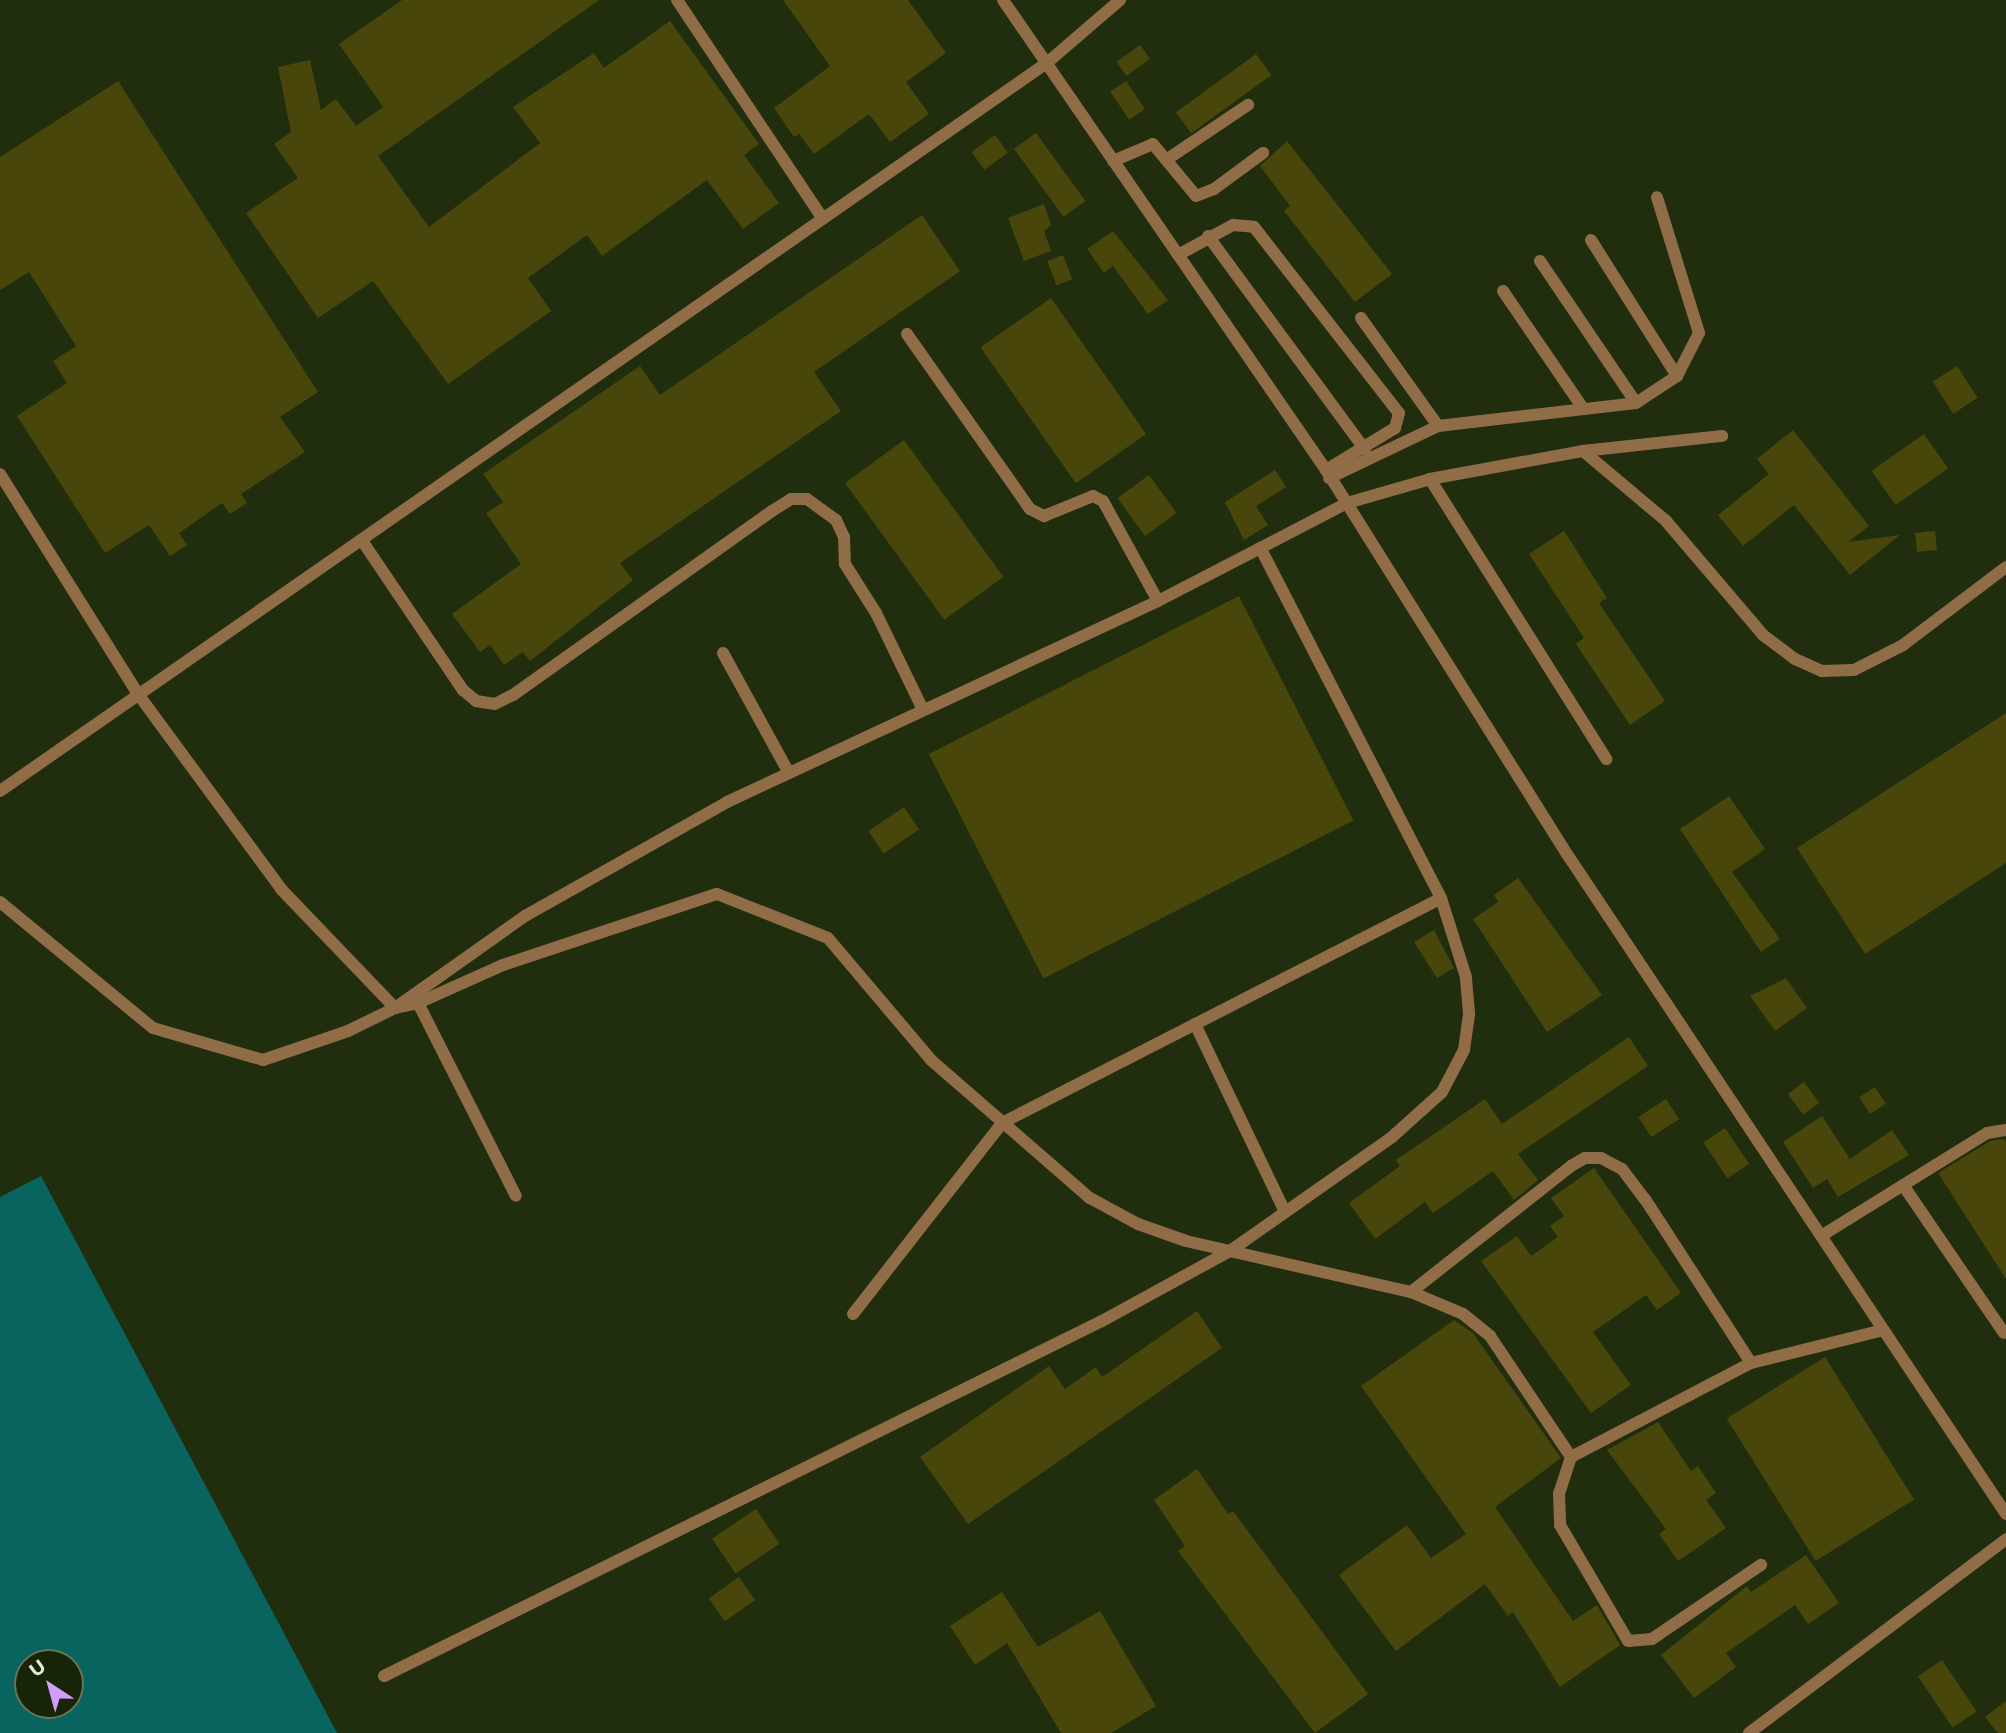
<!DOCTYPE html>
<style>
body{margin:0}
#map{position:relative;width:2006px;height:1733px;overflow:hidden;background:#212e0e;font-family:Montserrat,sans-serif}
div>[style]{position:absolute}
.water>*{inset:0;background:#09645f}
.building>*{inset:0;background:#48460b;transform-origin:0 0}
.service>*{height:12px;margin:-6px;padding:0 6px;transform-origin:6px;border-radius:6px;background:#906d47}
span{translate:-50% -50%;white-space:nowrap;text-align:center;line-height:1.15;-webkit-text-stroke:7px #172405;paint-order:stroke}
.north{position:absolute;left:14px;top:1649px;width:70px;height:70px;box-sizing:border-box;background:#172405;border:2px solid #68745a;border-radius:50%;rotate:324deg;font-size:19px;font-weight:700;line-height:28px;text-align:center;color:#e2ecd9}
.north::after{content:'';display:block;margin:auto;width:24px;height:32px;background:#d19dfe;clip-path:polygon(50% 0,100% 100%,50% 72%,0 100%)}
</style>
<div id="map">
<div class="water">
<div style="clip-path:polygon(evenodd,41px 1176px,337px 1733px,0 1733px,0 1197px,41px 1176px,28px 1663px,70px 1663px,70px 1705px,28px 1705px,28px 1663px)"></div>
</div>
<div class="building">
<div style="clip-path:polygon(402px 0,599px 0,378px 156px,429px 227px,540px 143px,513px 107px,594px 53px,604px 68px,670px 21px,759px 144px,744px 155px,779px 203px,743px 229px,707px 180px,602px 256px,587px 235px,528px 278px,551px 311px,448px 384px,373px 281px,318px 318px,246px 213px,298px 178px,274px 144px,291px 132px,278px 67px,310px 60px,321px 110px,336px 99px,356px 126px,383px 107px,339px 44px)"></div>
<div style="clip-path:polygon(783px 0,908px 0,946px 53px,906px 82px,929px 114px,890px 142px,869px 114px,814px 154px,799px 134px,794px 137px,774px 108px,830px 66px)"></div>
<div style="left:1140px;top:45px;width:17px;height:29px;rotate:54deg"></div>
<div style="left:1256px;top:54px;width:26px;height:99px;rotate:54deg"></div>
<div style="clip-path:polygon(118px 81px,318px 392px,280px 417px,305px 452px,241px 494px,247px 503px,230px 514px,222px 503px,179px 533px,187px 545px,170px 556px,149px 525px,105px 553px,17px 416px,67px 383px,53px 361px,76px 346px,29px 272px,0 290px,0 157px)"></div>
<div style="left:1126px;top:81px;width:34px;height:19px;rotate:56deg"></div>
<div style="left:1036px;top:133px;width:84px;height:27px;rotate:54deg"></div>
<div style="left:995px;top:135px;width:22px;height:29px;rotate:54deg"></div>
<div style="clip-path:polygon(1287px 141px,1392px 274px,1355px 302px,1284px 211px,1290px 206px,1260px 166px)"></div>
<div style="clip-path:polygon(1044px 204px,1051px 225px,1044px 231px,1051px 251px,1024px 261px,1008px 218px)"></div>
<div style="clip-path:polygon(922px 215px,960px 271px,814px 372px,841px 411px,620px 563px,633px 580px,530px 661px,523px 652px,504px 665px,490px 645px,480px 652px,452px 614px,521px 564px,486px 513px,503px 502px,483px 474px,640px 366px,660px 395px)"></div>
<div style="clip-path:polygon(1113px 231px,1168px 300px,1148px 314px,1113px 266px,1104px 273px,1087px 249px)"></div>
<div style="left:1063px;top:255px;width:26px;height:17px;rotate:69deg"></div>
<div style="left:1051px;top:298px;width:166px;height:86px;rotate:55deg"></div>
<div style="left:1957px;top:366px;width:38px;height:29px;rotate:57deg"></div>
<div style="clip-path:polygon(1793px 430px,1869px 526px,1848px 542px,1900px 535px,1850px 575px,1794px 505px,1743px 546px,1718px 515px,1769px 474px,1757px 459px)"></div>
<div style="left:1924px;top:434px;width:42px;height:64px;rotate:55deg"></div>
<div style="left:904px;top:440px;width:169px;height:73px;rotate:54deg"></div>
<div style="clip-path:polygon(1275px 470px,1286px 487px,1256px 506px,1268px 525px,1244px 540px,1225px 502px)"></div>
<div style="left:1149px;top:475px;width:47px;height:39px;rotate:54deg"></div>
<div style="clip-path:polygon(1564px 531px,1607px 598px,1599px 603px,1665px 701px,1630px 725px,1576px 644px,1584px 638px,1529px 554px)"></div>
<div style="left:1935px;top:531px;width:19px;height:20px;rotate:84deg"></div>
<div style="left:1239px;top:596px;width:252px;height:348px;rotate:63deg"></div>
<div style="clip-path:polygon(2006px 713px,2006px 863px,1865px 954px,1797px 848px)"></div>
<div style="clip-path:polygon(1729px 796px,1765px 849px,1732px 872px,1780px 939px,1761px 952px,1680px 829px)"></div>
<div style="left:904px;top:807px;width:27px;height:43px;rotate:56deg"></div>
<div style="clip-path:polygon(1518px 878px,1602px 995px,1547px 1032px,1473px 919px,1498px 902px,1494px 895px)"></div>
<div style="clip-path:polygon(1434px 930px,1454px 968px,1437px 978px,1414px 942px)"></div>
<div style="clip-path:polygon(1786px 978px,1807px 1008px,1775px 1031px,1750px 996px)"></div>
<div style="clip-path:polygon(1629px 1037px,1648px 1066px,1518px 1154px,1538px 1180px,1514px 1200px,1493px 1171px,1433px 1213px,1425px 1202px,1375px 1239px,1349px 1203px,1400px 1166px,1396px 1160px,1485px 1099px,1502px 1124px)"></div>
<div style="left:1804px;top:1082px;width:26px;height:20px;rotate:54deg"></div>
<div style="left:1875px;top:1087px;width:20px;height:19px;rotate:57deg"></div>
<div style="left:1666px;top:1099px;width:24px;height:33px;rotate:57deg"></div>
<div style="clip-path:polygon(1822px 1116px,1850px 1159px,1892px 1130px,1909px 1155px,1838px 1197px,1827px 1179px,1813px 1188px,1783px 1142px)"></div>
<div style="left:1725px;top:1128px;width:43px;height:26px;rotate:56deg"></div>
<div style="clip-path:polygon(2004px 1139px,2006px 1143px,2006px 1279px,1938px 1173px,1990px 1141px)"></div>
<div style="clip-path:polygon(1594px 1168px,1681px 1293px,1657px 1310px,1646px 1295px,1593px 1332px,1631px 1385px,1591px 1413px,1481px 1261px,1517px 1236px,1531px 1256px,1558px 1237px,1550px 1226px,1564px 1216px,1551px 1198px)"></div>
<div style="clip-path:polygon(1197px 1311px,1222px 1348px,968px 1524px,920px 1457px,1049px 1366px,1065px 1389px,1096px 1367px,1102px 1377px)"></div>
<div style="clip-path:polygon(1454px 1320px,1473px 1333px,1561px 1458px,1495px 1507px,1573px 1621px,1597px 1605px,1620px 1645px,1560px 1687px,1513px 1612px,1508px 1616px,1485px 1584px,1396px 1651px,1339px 1575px,1407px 1525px,1431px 1558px,1466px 1534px,1361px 1386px)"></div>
<div style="left:1825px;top:1357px;width:168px;height:116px;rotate:58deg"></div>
<div style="clip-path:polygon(1658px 1422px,1691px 1471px,1698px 1466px,1716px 1493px,1706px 1500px,1726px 1528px,1678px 1561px,1659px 1534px,1666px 1529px,1607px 1450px)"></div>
<div style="clip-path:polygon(1197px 1469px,1228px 1514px,1233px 1511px,1368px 1694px,1315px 1733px,1178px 1551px,1185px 1546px,1154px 1500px)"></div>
<div style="left:756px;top:1509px;width:42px;height:53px;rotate:56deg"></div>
<div style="clip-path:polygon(1806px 1555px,1839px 1603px,1808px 1624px,1795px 1605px,1726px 1653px,1736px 1667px,1694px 1698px,1661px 1655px,1747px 1586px,1751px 1592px)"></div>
<div style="left:739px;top:1577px;width:28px;height:37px;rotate:55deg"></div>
<div style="clip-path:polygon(1002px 1592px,1038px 1647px,1100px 1611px,1156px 1706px,1111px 1733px,1061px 1733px,1007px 1643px,975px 1665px,950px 1626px)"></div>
<div style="left:1942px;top:1660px;width:62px;height:29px;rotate:56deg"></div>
<div style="clip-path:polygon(2006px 1701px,2006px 1733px,1998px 1733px,1985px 1717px)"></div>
</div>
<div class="service">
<div style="left:677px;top:0;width:263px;rotate:56.3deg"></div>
<div style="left:1003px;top:0;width:570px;rotate:55.5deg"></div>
<div style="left:1326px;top:470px;width:457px;rotate:57.9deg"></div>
<div style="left:1569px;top:857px;width:789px;rotate:56.37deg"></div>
<div style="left:1166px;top:160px;width:99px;rotate:-33.9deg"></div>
<div style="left:1113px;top:161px;width:43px;rotate:-23deg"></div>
<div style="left:1153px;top:144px;width:67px;rotate:50.4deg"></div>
<div style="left:1196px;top:196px;width:19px;rotate:-21deg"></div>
<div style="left:1214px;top:189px;width:61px;rotate:-36.3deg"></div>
<div style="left:1208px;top:236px;width:265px;rotate:53.7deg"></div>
<div style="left:1591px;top:240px;width:161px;rotate:57.7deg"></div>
<div style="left:1178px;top:255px;width:63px;rotate:-28.6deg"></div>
<div style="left:1233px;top:225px;width:21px;rotate:5deg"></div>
<div style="left:1254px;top:227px;width:236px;rotate:52.1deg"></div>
<div style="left:1399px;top:413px;width:16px;rotate:105deg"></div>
<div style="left:1395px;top:428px;width:81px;rotate:148.7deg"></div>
<div style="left:1540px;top:261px;width:171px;rotate:55.9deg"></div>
<div style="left:1503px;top:291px;width:140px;rotate:55.7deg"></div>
<div style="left:1361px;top:318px;width:133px;rotate:54.5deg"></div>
<div style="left:907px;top:334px;width:214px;rotate:54.9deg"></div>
<div style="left:1030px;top:509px;width:16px;rotate:27deg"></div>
<div style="left:1044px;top:516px;width:53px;rotate:-22.2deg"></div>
<div style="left:1093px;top:496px;width:11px;rotate:27deg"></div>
<div style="left:1103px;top:501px;width:114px;rotate:61.2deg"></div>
<div style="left:1583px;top:451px;width:109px;rotate:40.1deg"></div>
<div style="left:1666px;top:521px;width:150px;rotate:49.6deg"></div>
<div style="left:1763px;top:635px;width:40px;rotate:37deg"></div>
<div style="left:1795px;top:659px;width:30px;rotate:24deg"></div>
<div style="left:1822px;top:671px;width:32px;rotate:-2deg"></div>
<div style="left:1854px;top:670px;width:55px;rotate:-27deg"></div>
<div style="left:1903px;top:645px;width:129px;rotate:-37.1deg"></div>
<div style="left:0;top:474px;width:260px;rotate:57.9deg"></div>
<div style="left:138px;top:694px;width:242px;rotate:53.7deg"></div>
<div style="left:281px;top:889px;width:165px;rotate:46.2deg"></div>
<div style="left:395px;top:1008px;width:24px;rotate:-12deg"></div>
<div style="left:418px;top:1003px;width:93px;rotate:-24.1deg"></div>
<div style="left:503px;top:965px;width:225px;rotate:-18.4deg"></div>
<div style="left:717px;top:894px;width:119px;rotate:21.6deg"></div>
<div style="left:828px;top:938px;width:160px;rotate:49.8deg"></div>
<div style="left:931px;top:1060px;width:211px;rotate:41deg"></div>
<div style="left:1090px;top:1198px;width:55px;rotate:28.4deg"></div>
<div style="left:1138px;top:1224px;width:51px;rotate:19.5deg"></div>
<div style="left:1186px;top:1241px;width:231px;rotate:12.8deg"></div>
<div style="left:1411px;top:1292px;width:56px;rotate:22.9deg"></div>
<div style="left:1463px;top:1314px;width:35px;rotate:39deg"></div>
<div style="left:1490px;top:1336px;width:146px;rotate:56.2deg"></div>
<div style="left:1571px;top:1457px;width:38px;rotate:108deg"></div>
<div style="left:1559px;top:1493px;width:32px;rotate:88deg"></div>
<div style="left:1560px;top:1525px;width:134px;rotate:59.6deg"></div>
<div style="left:1628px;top:1641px;width:24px;rotate:-5deg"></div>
<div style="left:1652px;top:1639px;width:132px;rotate:-34.2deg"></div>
<div style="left:1329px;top:478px;width:121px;rotate:-25.5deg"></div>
<div style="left:1438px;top:426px;width:199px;rotate:-6.6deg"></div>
<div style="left:1636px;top:403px;width:49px;rotate:-33.4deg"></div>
<div style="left:1677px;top:376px;width:48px;rotate:-62.9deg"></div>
<div style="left:1699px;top:333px;width:142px;rotate:-107.2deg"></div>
<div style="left:1430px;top:479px;width:331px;rotate:57.8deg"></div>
<div style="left:363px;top:542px;width:179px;rotate:56deg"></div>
<div style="left:463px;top:690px;width:17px;rotate:40deg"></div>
<div style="left:476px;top:701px;width:19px;rotate:9deg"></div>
<div style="left:495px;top:704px;width:20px;rotate:-27deg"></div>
<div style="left:513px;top:695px;width:318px;rotate:-35.4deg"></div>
<div style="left:772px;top:511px;width:22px;rotate:-32deg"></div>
<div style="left:791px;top:499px;width:16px"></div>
<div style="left:807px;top:499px;width:36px;rotate:36deg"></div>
<div style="left:836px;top:520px;width:19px;rotate:65deg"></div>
<div style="left:844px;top:537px;width:27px;rotate:88deg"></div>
<div style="left:845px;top:564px;width:58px;rotate:57.7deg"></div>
<div style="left:876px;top:613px;width:108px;rotate:64.1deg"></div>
<div style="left:723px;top:653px;width:137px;rotate:61.2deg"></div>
<div style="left:0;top:791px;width:1277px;rotate:-34.82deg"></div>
<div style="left:1048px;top:62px;width:95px;rotate:-40.7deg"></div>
<div style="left:0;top:902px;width:198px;rotate:39.5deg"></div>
<div style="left:153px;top:1028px;width:115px;rotate:16.2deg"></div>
<div style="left:263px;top:1060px;width:90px;rotate:-18.8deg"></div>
<div style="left:348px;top:1031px;width:52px;rotate:-26.1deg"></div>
<div style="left:395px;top:1008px;width:159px;rotate:-35.3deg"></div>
<div style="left:525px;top:916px;width:232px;rotate:-29.4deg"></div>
<div style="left:727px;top:802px;width:476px;rotate:-25deg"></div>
<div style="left:1158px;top:601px;width:213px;rotate:-27.4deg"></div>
<div style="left:1347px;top:503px;width:86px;rotate:-16.1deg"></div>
<div style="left:1430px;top:479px;width:156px;rotate:-10.4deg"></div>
<div style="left:1583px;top:451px;width:140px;rotate:-6.2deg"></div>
<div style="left:418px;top:1003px;width:216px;rotate:63.1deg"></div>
<div style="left:1195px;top:1024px;width:208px;rotate:64.4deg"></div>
<div style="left:1903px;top:1185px;width:179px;rotate:55.7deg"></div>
<div style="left:1821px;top:1236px;width:195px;rotate:-31.8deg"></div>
<div style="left:1987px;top:1133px;width:19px;rotate:-9deg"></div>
<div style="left:1411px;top:1292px;width:204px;rotate:-38.2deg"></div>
<div style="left:1571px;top:1166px;width:16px;rotate:-30deg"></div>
<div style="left:1585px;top:1158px;width:16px"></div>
<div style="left:1601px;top:1158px;width:24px;rotate:28deg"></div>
<div style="left:1622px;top:1169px;width:38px;rotate:53deg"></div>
<div style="left:1645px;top:1199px;width:195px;rotate:57.1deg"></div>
<div style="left:853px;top:1314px;width:242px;rotate:-52deg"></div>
<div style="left:1002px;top:1123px;width:493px;rotate:-27.1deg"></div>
<div style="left:1441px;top:898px;width:394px;rotate:-117.3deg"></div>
<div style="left:1571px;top:1457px;width:203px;rotate:-27.6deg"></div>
<div style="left:1751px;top:1363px;width:136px;rotate:-14deg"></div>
<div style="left:384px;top:1676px;width:801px;rotate:-26.31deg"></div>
<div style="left:1102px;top:1321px;width:146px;rotate:-28.7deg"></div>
<div style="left:1230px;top:1251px;width:198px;rotate:-35.1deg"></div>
<div style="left:1392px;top:1137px;width:67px;rotate:-42deg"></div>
<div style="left:1442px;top:1092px;width:47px;rotate:-62.4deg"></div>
<div style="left:1464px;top:1050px;width:37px;rotate:-82deg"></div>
<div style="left:1469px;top:1013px;width:36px;rotate:-95deg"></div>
<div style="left:1466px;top:977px;width:83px;rotate:-107.6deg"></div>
<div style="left:1749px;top:1733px;width:322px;rotate:-37deg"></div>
</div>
<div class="north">U</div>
</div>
